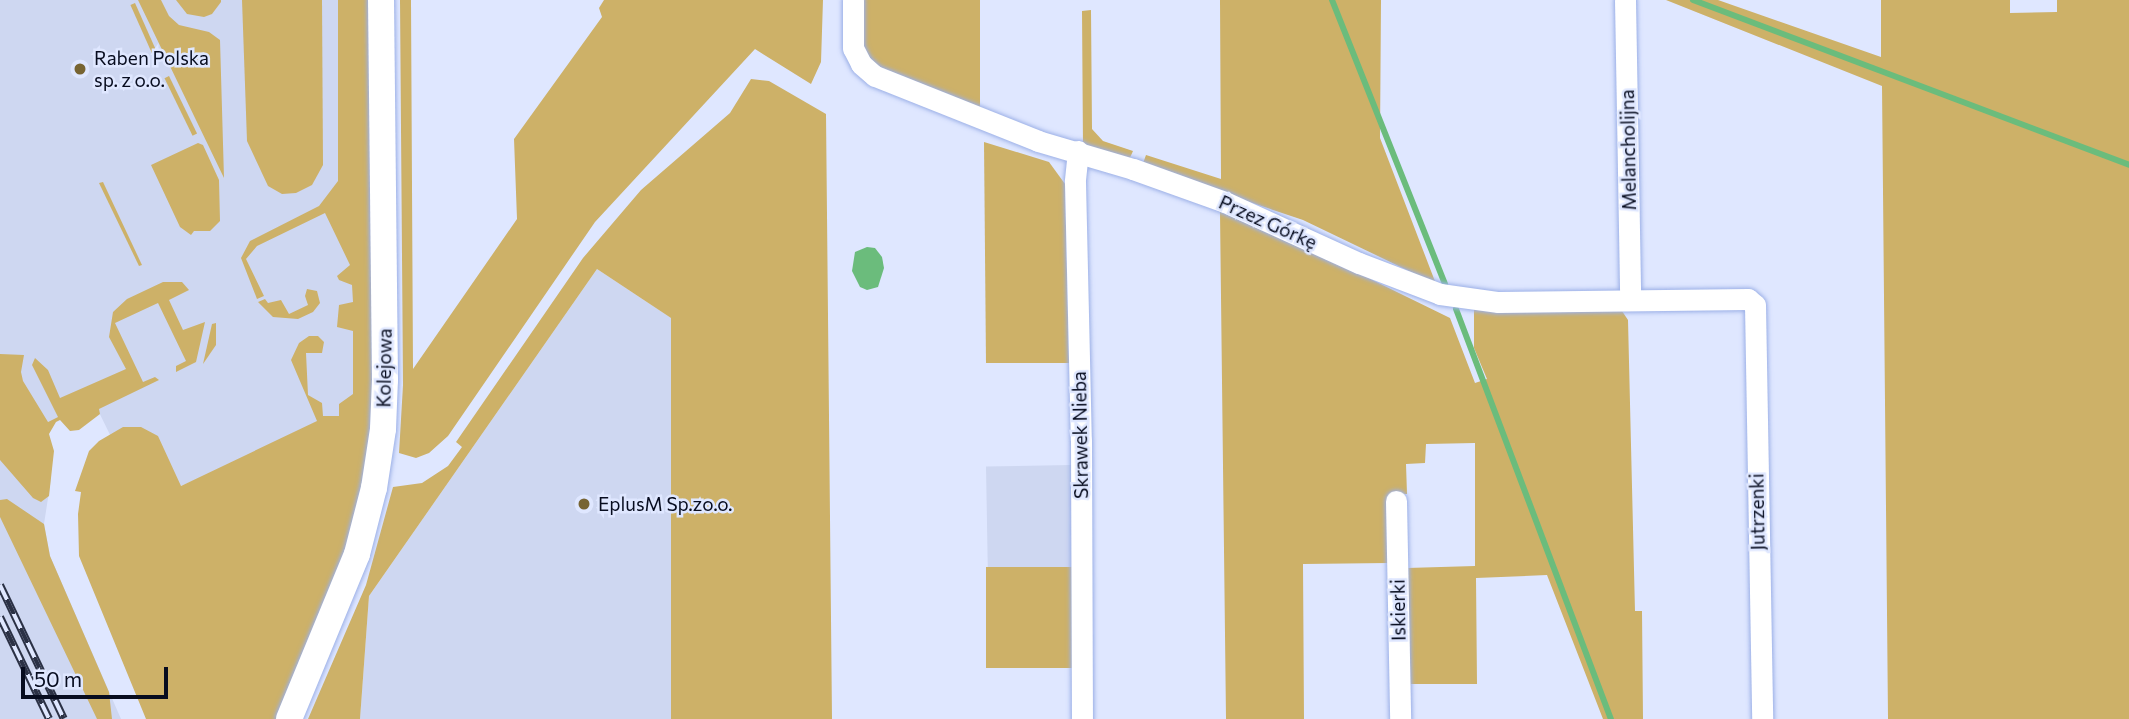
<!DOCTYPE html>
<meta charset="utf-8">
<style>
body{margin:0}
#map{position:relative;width:2129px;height:719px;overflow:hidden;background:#dfe7ff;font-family:Commissioner,sans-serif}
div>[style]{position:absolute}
.built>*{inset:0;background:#ced7f1;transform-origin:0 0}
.green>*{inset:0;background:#cdb168;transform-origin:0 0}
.water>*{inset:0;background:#6bbc7c}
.stream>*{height:6px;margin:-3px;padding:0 3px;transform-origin:3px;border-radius:3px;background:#6bbc7c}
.roads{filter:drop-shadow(0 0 2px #9cb0e7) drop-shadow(0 0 2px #9cb0e7)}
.minor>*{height:21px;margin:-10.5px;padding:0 10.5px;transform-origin:10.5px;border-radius:10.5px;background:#fff}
.tertiary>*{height:26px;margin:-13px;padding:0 13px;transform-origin:13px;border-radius:13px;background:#fff}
.rail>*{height:8px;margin-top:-4px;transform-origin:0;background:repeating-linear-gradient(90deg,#dfe7ff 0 16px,#2b3145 0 32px);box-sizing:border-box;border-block:2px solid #2b3145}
.dots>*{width:19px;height:19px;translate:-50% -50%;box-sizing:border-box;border:4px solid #dfe7ff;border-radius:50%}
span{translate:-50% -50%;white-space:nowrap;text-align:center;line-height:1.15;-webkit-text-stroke:5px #dfe7ff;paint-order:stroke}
.poi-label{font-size:19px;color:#070c1f}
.left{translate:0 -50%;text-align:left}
.street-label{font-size:19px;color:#070c1f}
.scale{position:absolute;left:21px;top:667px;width:147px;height:32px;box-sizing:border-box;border:4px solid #070c1f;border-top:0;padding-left:9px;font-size:21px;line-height:24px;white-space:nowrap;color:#070c1f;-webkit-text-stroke:5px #dfe7ff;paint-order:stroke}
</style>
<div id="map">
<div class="built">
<div style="clip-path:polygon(0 0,350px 0,355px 415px,178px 487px,115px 445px,93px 400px,40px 426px,51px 479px,44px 524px,50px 556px,121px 719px,0 719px)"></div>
<div style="clip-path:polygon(597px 269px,671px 318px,671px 719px,360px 719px,369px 596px)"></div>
<div style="left:1071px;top:465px;width:102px;height:85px;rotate:89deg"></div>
</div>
<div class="green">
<div style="clip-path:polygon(138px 0,161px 0,169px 16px,179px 25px,209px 32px,220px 40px,224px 178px)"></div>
<div style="clip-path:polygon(176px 0,221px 0,221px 2px,212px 14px,204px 17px,187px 14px)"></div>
<div style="clip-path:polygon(242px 0,322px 0,323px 165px,312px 185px,296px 193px,282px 194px,268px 186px,247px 141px)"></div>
<div style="clip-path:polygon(338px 0,371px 0,373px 390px,369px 449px,359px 502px,345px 553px,277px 719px,146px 719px,79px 556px,78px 514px,81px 492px,75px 491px,89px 451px,99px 441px,123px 427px,141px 427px,158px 436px,181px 486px,317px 421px,291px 360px,299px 343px,309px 336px,318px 336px,324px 342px,322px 353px,306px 353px,308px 395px,322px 403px,323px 416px,339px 416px,339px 404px,353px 394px,353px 331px,337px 327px,339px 305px,353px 302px,352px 285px,339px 280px,337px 276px,350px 265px,325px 213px,257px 246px,246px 259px,264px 296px,257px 299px,241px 258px,250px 241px,319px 206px,338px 181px)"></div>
<div style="clip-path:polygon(400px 0,411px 0,413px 369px,517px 219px,514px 139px,602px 17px,599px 8px,604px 0,823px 0,821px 62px,811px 84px,755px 49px,595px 222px,448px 436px,429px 453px,416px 458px,399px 453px,403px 385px)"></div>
<div style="clip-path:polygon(856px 0,980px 0,980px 114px,880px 69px,862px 51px)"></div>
<div style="clip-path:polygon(1220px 0,1381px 0,1380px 138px,1436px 284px,1303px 220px,1142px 166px,1146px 155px,1221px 179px)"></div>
<div style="clip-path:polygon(1666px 0,1718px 0,1881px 57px,1881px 0,2010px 0,2010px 13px,2057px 12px,2057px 0,2129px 0,2129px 719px,1888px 719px,1882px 86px)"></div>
<div style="left:135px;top:3px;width:57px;height:5px;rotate:66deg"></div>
<div style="clip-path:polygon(1091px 10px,1092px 129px,1103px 141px,1133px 151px,1128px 162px,1083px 148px,1082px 11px)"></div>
<div style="left:169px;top:76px;width:64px;height:5px;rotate:64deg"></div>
<div style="clip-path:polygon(751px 79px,769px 81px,826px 114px,832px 719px,671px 719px,671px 318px,597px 269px,369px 596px,360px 719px,308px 719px,366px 585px,393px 487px,422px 483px,448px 466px,462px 447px,456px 442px,583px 258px,641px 190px,730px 113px)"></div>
<div style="clip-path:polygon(984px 142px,1049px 162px,1065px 184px,1069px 363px,986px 363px)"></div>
<div style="clip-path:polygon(198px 143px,203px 145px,219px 180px,220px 221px,210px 231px,194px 231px,191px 235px,180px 227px,151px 165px)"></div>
<div style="clip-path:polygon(103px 182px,142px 265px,139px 266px,99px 183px)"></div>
<div style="clip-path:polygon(1220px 212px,1301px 245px,1450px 318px,1475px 383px,1487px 379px,1474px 348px,1474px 309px,1620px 308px,1628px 320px,1635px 611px,1642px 611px,1643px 719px,1603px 719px,1547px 575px,1476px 578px,1477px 684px,1408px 684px,1407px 568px,1475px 566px,1475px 443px,1426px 444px,1425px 463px,1406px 464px,1407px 494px,1388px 495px,1388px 563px,1303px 564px,1304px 719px,1226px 719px)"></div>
<div style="clip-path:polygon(163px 282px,182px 282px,189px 290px,169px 300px,183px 330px,205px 322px,196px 362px,176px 372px,176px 366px,186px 361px,158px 303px,115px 323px,143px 382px,155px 377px,159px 380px,99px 409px,100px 414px,79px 430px,70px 431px,60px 420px,56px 422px,49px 434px,54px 451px,49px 496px,41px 502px,33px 498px,0 460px,0 354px,24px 355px,21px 372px,23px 381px,48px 422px,58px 417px,32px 365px,35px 358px,48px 370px,60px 398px,126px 369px,109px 337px,113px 312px,127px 299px)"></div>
<div style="clip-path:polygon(307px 289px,317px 291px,320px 303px,313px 312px,298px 319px,273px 317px,258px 302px,265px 299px,268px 303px,281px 300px,289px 314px,308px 305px,305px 296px)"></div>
<div style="clip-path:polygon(216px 323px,216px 345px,203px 364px,212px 324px)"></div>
<div style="clip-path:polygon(7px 499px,44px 524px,50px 556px,109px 692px,112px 719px,97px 719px,0 517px,0 500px)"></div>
<div style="left:1072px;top:567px;width:101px;height:86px;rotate:90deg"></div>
</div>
<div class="water">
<div style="clip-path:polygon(867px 247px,875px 248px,882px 257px,884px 268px,878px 287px,867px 290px,860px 287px,852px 271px,855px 252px)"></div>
</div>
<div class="stream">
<div style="left:1332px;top:0;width:306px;rotate:68.3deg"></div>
<div style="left:1693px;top:0;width:466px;rotate:20.7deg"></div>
<div style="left:1456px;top:309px;width:438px;rotate:69.3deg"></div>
</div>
<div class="roads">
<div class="minor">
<div style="left:853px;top:0;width:48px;rotate:90deg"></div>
<div style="left:853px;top:48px;width:18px;rotate:63deg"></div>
<div style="left:861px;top:64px;width:18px;rotate:41deg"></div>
<div style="left:875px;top:76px;width:175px;rotate:21.7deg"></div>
<div style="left:1038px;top:141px;width:99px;rotate:16.4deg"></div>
<div style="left:1133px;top:169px;width:98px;rotate:19.7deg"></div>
<div style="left:1225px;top:202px;width:147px;rotate:24.5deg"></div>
<div style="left:1359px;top:263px;width:87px;rotate:20.9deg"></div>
<div style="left:1440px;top:294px;width:59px;rotate:7.9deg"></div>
<div style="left:1498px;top:302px;width:250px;rotate:-0.7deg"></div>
<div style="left:1748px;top:299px;width:9px;rotate:41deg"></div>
<div style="left:1755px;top:305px;width:414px;rotate:89deg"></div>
<div style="left:1625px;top:0;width:300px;rotate:89deg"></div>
<div style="left:1078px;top:151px;width:31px;rotate:96deg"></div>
<div style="left:1075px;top:182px;width:258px;rotate:88.7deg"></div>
<div style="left:1081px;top:440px;width:279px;rotate:89.8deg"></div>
<div style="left:1396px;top:501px;width:218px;rotate:88.9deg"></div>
</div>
<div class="tertiary">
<div style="left:289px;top:719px;width:178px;rotate:-67.6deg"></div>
<div style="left:357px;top:554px;width:68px;rotate:-75.6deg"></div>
<div style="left:374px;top:488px;width:60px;rotate:-81.3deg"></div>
<div style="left:383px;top:429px;width:49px;rotate:-87.7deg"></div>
<div style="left:385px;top:380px;width:380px;rotate:-90.6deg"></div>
</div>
</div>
<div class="rail">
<div style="left:0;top:585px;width:148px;rotate:64.5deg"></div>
<div style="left:0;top:617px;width:113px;rotate:64.3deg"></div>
</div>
<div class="dots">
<div style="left:80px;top:69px;background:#776433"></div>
<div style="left:584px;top:504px;background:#776433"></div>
</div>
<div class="poi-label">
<span class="left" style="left:94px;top:69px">Raben Polska<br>sp. z o.o.</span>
<span class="left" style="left:598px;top:504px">EplusM Sp.zo.o.</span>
</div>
<div class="street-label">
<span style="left:1628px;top:150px;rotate:-91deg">Melancholijna</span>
<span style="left:1268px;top:222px;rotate:24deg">Przez Górkę</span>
<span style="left:384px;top:368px;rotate:-89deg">Kolejowa</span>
<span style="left:1080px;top:435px;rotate:-91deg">Skrawek Nieba</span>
<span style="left:1757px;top:512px;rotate:-91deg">Jutrzenki</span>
<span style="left:1398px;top:610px;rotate:-91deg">Iskierki</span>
</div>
<div class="scale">50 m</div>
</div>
